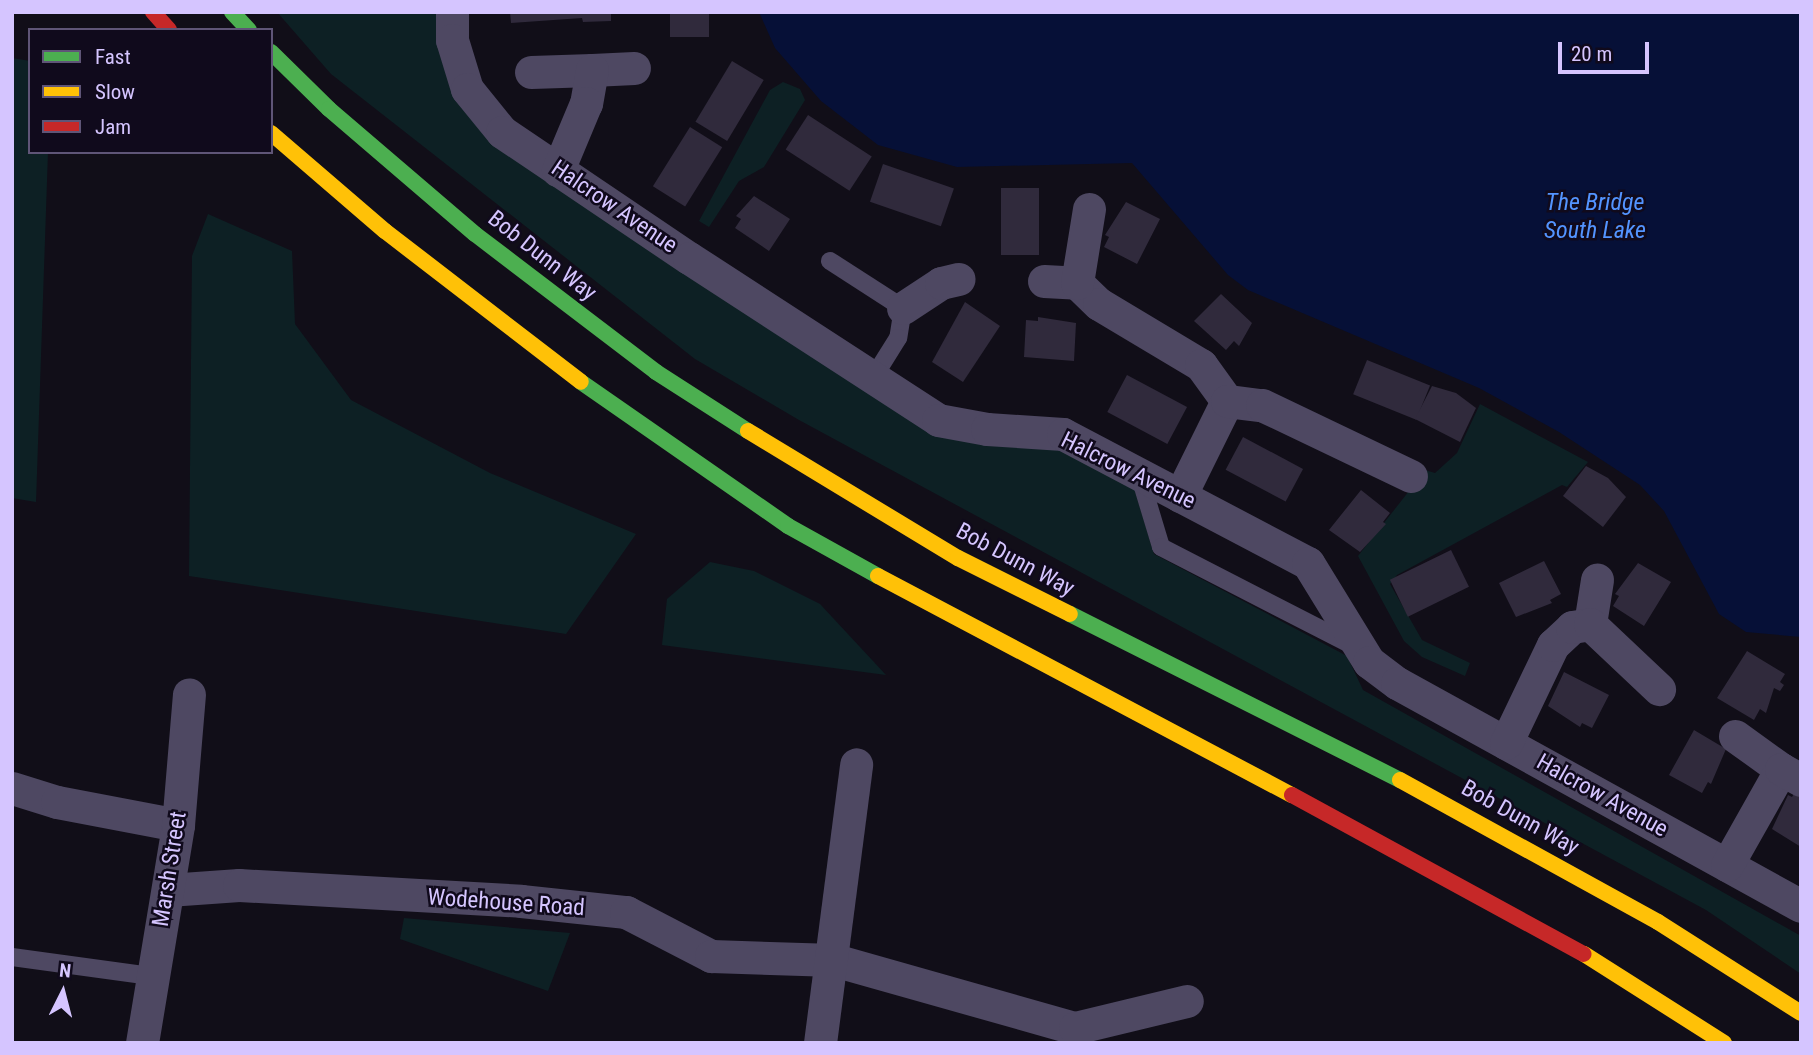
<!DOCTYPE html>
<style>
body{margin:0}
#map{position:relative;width:1813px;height:1055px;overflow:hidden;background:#110e18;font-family:"Roboto Condensed",sans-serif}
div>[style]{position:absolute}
.green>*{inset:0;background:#0d2024}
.water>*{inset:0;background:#061037}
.building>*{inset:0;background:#302a3c;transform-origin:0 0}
.lane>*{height:18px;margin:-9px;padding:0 9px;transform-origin:9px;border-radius:9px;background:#4e4862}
.street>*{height:33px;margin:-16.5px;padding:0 16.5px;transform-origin:16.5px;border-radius:16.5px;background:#4e4862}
.fast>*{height:16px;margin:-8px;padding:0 8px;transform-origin:8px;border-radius:8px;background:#4caf50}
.slow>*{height:16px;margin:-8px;padding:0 8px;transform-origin:8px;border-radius:8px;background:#ffc107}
.jam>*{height:16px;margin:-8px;padding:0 8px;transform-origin:8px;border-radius:8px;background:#c62828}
span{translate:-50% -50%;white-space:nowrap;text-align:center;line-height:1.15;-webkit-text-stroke:5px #100a1c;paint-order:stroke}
.street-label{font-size:23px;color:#d5c5ff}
.water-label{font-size:24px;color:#5394ff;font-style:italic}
.frame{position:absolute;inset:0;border:14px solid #d5c5ff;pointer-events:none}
.legend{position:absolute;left:28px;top:28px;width:245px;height:126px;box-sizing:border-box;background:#100a1c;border:2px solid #5f5577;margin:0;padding:9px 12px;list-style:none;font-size:21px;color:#d5c5ff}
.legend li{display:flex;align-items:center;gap:14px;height:35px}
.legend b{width:35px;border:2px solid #5f5577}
.north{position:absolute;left:28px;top:957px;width:70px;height:70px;-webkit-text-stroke:5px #100a1c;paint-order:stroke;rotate:6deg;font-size:19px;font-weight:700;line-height:28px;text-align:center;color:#d5c5ff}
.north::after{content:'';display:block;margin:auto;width:24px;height:32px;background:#d5c5ff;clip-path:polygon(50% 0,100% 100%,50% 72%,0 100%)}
.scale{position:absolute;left:1558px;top:42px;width:91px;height:32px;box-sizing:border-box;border:4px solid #d5c5ff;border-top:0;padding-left:9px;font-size:21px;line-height:24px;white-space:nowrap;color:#d5c5ff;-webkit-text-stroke:5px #100a1c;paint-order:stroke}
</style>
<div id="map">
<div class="green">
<div style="clip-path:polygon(277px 12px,449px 12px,462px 90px,934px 429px,1072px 452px,1132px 481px,1154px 554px,1347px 656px,1363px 690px,1801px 936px,1801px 974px,1706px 910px,799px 420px,695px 359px,331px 74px)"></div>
<div style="clip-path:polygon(12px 58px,30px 61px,30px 152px,48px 152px,36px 502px,12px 498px)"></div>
<div style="clip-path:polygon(783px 82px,800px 89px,805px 100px,764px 167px,739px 181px,709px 227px,699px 221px,770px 90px)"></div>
<div style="clip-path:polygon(208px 214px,292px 251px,295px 324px,351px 400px,490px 473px,636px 534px,566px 634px,189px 576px,192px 256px)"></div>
<div style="clip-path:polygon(1480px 404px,1588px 462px,1567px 487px,1562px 485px,1397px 575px,1390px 584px,1422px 640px,1470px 663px,1465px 676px,1422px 657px,1404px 641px,1358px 556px,1409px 491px,1414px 492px,1425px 470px,1435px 473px,1457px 453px)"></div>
<div style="clip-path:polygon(710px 562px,754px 571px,820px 604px,886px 675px,662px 645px,667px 599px)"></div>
<div style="clip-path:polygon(404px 918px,570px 933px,548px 991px,400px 939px)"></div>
</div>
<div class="water">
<div style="clip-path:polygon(759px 12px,1801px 12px,1801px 637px,1746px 632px,1719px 614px,1664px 511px,1640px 485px,1559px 432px,1479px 388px,1248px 290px,1228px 275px,1132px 163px,957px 167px,878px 145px,821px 101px,775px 48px)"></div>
</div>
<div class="building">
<div style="clip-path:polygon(510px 12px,611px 12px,611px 21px,583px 22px,582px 18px,511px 23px)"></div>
<div style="left:670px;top:12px;width:39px;height:25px"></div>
<div style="left:732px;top:61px;width:37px;height:71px;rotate:31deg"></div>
<div style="left:808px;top:115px;width:76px;height:41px;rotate:33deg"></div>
<div style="left:690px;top:127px;width:38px;height:70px;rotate:32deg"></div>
<div style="left:883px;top:164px;width:75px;height:40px;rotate:19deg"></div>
<div style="left:1001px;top:188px;width:38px;height:67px"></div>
<div style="clip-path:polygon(754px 196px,790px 219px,769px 251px,735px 228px,741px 219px,736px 216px)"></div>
<div style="clip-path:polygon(1126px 202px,1160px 219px,1137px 264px,1104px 247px,1109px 237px,1105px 235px)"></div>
<div style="clip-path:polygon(1221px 294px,1252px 323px,1239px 346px,1234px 341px,1226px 350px,1194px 321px)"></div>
<div style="clip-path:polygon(965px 302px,1000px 326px,963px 382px,932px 362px)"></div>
<div style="clip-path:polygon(1038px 317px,1076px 323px,1074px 361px,1024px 357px,1026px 320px,1038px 321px)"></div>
<div style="left:1367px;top:360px;width:68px;height:37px;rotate:22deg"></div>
<div style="left:1127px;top:375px;width:68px;height:42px;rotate:28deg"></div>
<div style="clip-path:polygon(1432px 386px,1456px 393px,1476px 408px,1460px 442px,1415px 419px)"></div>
<div style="left:1243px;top:437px;width:68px;height:37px;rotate:28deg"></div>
<div style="clip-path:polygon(1586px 466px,1608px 478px,1626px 497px,1603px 527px,1563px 496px)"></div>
<div style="clip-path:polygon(1361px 490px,1390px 513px,1383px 522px,1386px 524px,1360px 552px,1329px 530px)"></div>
<div style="left:1451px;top:550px;width:41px;height:68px;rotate:64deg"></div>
<div style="clip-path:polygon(1544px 561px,1561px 594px,1550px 600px,1552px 603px,1516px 617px,1499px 583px)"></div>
<div style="clip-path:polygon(1638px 563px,1671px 582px,1644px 626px,1613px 606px,1619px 596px,1615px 594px)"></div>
<div style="clip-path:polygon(1747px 651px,1785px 674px,1780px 682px,1784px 685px,1780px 691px,1774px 688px,1766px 713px,1760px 709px,1754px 720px,1717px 698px)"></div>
<div style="clip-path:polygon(1564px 672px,1609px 695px,1592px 728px,1582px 723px,1580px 727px,1548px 706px)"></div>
<div style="clip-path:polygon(1694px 730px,1726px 749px,1711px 784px,1708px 782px,1702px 793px,1669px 775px)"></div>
<div style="clip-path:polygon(1798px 787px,1801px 789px,1801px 847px,1772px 829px,1788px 795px,1792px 797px)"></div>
</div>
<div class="lane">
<div style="left:830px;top:261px;width:87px;rotate:32.8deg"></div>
<div style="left:903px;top:308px;width:30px;rotate:99deg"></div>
<div style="left:898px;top:338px;width:47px;rotate:122deg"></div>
<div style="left:1139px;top:474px;width:76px;rotate:73.2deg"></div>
<div style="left:1161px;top:547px;width:215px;rotate:27.2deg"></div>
<div style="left:12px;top:957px;width:140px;rotate:7.8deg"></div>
</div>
<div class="street">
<div style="left:452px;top:12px;width:28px;rotate:90deg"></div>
<div style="left:452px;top:40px;width:51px;rotate:73deg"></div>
<div style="left:467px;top:89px;width:55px;rotate:50.9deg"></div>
<div style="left:502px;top:132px;width:225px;rotate:34deg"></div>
<div style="left:689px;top:258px;width:297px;rotate:33deg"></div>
<div style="left:938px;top:420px;width:50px;rotate:10.4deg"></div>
<div style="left:987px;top:429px;width:76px;rotate:3.8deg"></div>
<div style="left:1063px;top:434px;width:277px;rotate:27.8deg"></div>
<div style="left:1308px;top:563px;width:116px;rotate:58.4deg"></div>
<div style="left:1369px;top:662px;width:35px;rotate:37deg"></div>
<div style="left:1397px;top:683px;width:461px;rotate:28.9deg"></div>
<div style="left:592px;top:70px;width:42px;rotate:-2.7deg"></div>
<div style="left:531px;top:72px;width:61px;rotate:-1.9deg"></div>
<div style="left:592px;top:70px;width:34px;rotate:100deg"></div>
<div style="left:586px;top:103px;width:73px;rotate:112.7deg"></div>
<div style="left:1044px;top:281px;width:33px;rotate:3deg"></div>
<div style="left:1077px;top:283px;width:30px;rotate:44deg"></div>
<div style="left:1099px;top:304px;width:119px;rotate:30.9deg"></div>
<div style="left:1201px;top:365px;width:44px;rotate:54.2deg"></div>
<div style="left:1227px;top:401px;width:106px;rotate:116.3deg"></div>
<div style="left:1077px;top:283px;width:75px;rotate:-80.8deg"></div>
<div style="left:903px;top:308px;width:45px;rotate:-33.3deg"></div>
<div style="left:941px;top:283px;width:18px;rotate:-13deg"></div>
<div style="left:1227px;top:401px;width:35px;rotate:7deg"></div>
<div style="left:1262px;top:405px;width:165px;rotate:25.5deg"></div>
<div style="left:1590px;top:624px;width:45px;rotate:-81deg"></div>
<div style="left:1735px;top:736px;width:57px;rotate:35.7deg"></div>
<div style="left:1506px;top:743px;width:109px;rotate:-64.4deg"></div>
<div style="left:1553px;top:645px;width:26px;rotate:-43deg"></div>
<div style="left:1572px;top:627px;width:18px;rotate:-9deg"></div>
<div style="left:1590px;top:624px;width:95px;rotate:43.3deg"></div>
<div style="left:12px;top:788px;width:47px;rotate:17.3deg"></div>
<div style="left:57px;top:802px;width:123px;rotate:10.8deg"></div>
<div style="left:1727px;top:865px;width:110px;rotate:-60.6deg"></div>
<div style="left:1781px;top:769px;width:23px;rotate:29deg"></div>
<div style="left:168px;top:890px;width:71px;rotate:-4deg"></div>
<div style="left:239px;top:885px;width:282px;rotate:3.2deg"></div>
<div style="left:521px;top:901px;width:106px;rotate:6deg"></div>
<div style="left:626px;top:912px;width:96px;rotate:27.4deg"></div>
<div style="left:711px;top:956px;width:123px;rotate:1.9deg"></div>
<div style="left:834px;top:960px;width:250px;rotate:15.8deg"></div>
<div style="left:1075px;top:1028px;width:115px;rotate:-13.6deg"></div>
<div style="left:142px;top:1043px;width:221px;rotate:-80.6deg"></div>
<div style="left:178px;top:825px;width:131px;rotate:-85.2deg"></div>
<div style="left:820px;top:1043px;width:281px;rotate:-82.6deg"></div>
</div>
<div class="fast">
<div style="left:232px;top:12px;width:25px;rotate:47deg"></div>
<div style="left:271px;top:52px;width:81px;rotate:44.5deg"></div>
<div style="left:329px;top:109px;width:192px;rotate:40.6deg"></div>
<div style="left:475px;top:234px;width:228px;rotate:37.3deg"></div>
<div style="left:656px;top:372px;width:109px;rotate:32.7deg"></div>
<div style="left:581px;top:382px;width:252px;rotate:34.8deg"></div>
<div style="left:788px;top:526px;width:103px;rotate:29.1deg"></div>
<div style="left:1070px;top:614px;width:369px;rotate:26.7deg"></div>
</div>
<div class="slow">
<div style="left:271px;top:133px;width:150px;rotate:40.7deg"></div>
<div style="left:385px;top:231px;width:247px;rotate:37.6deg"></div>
<div style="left:748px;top:431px;width:245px;rotate:31.2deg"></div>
<div style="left:958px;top:558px;width:125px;rotate:26.6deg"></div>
<div style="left:878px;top:576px;width:468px;rotate:27.9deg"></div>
<div style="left:1400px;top:780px;width:294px;rotate:28.8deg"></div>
<div style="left:1658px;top:922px;width:169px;rotate:32.5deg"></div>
<div style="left:1584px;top:954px;width:166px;rotate:32.4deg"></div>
</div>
<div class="jam">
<div style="left:153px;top:12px;width:24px;rotate:48deg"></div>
<div style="left:1292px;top:795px;width:332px;rotate:28.6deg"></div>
</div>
<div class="street-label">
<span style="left:614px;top:207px;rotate:34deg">Halcrow Avenue</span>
<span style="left:542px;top:256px;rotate:38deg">Bob Dunn Way</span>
<span style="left:1128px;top:471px;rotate:26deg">Halcrow Avenue</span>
<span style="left:1015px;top:560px;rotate:28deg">Bob Dunn Way</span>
<span style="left:1602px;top:796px;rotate:29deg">Halcrow Avenue</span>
<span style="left:1520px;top:818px;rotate:29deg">Bob Dunn Way</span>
<span style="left:170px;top:869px;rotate:-81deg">Marsh Street</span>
<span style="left:506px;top:903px;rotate:4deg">Wodehouse Road</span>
</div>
<div class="water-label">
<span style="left:1595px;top:217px">The Bridge<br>South Lake</span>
</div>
<div class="frame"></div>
<ul class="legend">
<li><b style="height:9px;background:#4caf50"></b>Fast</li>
<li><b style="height:9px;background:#ffc107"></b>Slow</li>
<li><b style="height:9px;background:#c62828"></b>Jam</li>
</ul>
<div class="north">N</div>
<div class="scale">20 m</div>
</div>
